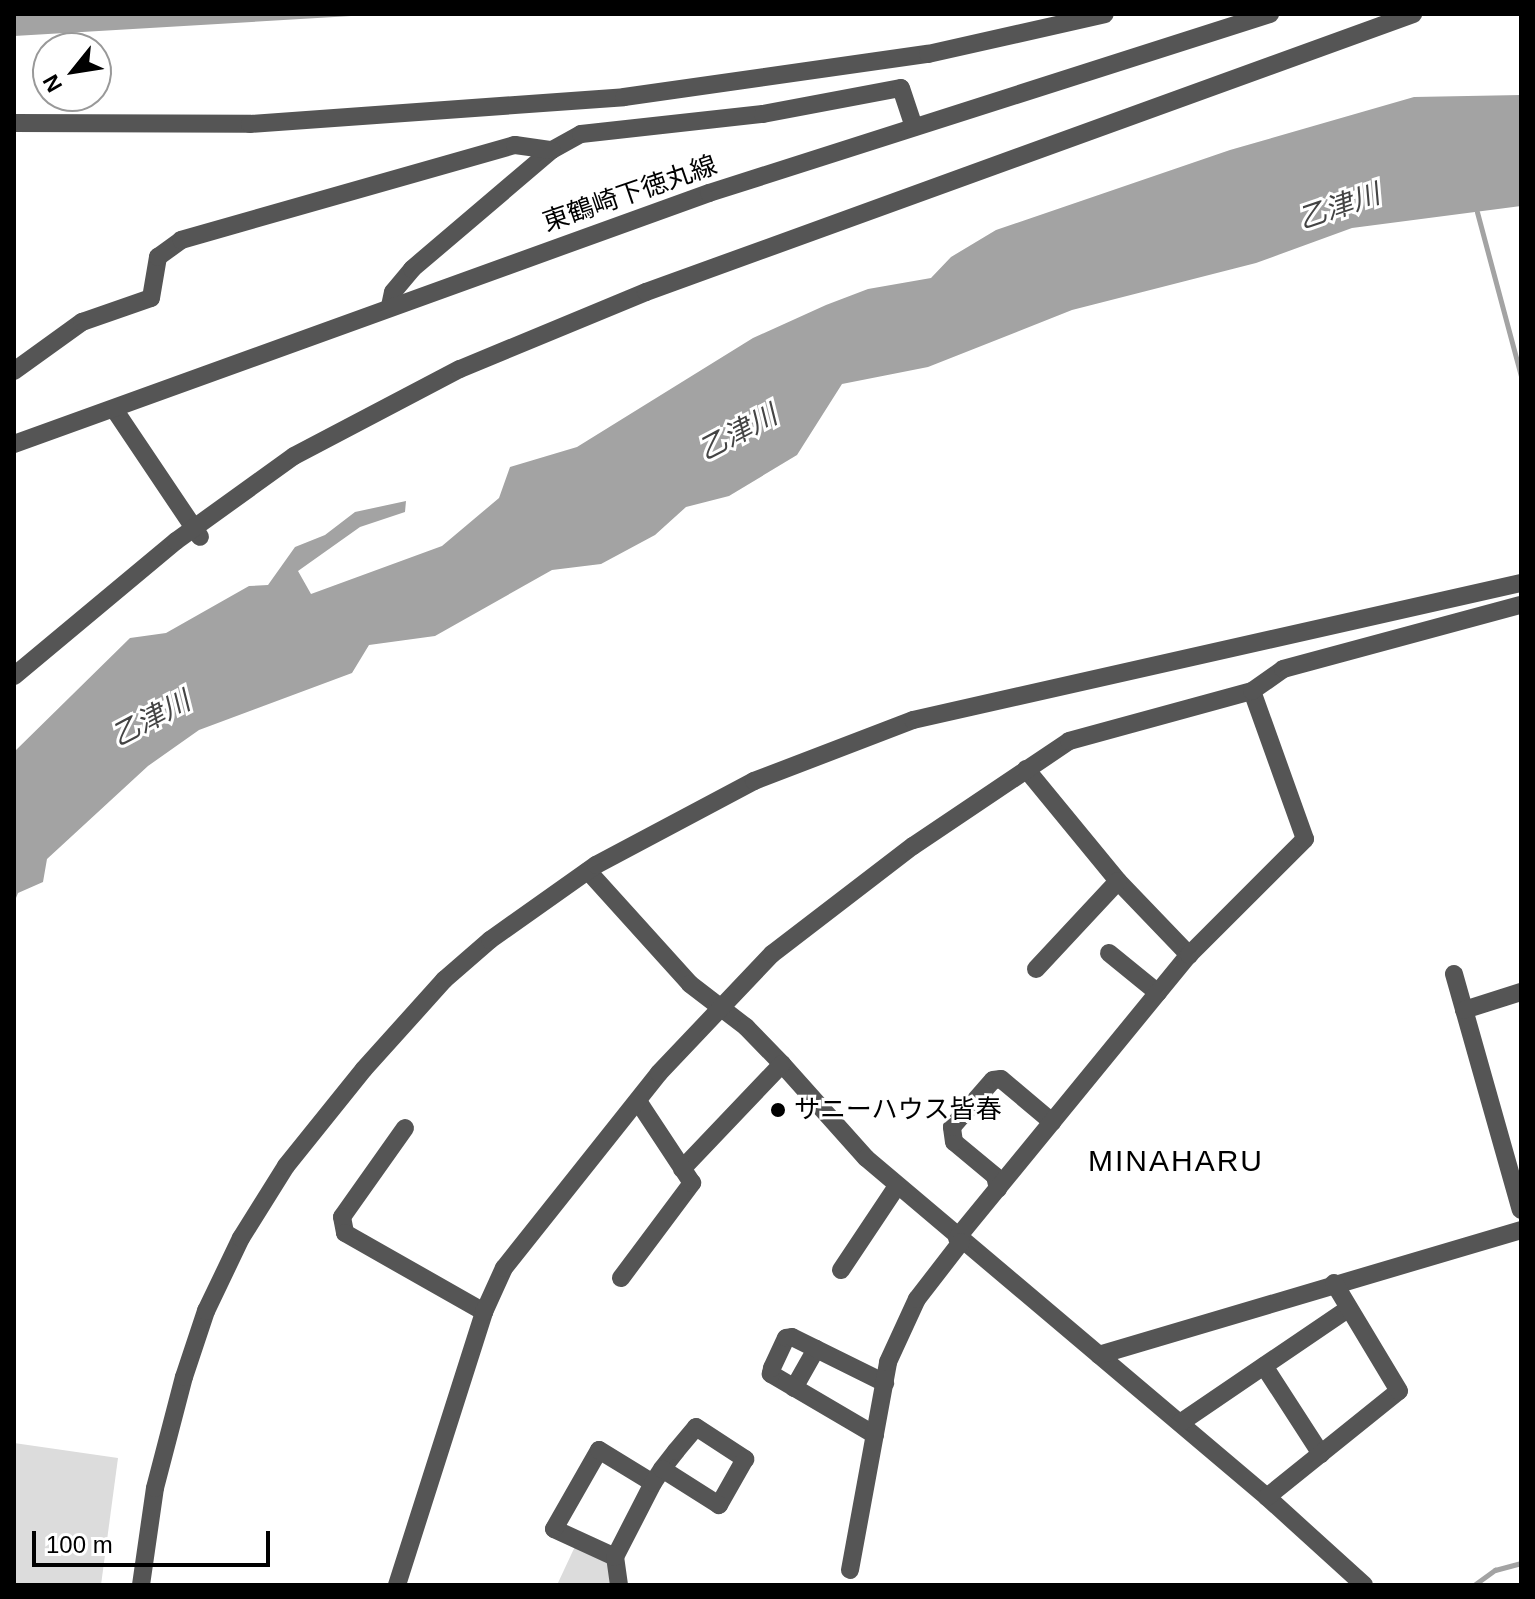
<!DOCTYPE html>
<meta charset="utf-8">
<style>
body{margin:0}
#map{position:relative;width:1535px;height:1599px;overflow:hidden;background:#fff;font-family:Arial,"Noto Sans JP",sans-serif}
div>[style]{position:absolute}
.green>*{inset:0;background:#dcdcdc}
.water>*{inset:0;background:#a3a3a3}
.stream>*{height:5px;margin:-2.5px;padding:0 2.5px;transform-origin:2.5px;border-radius:2.5px;background:#a3a3a3}
.minor>*{height:18px;margin:-9px;padding:0 9px;transform-origin:9px;border-radius:9px;background:#555}
.dots>*{width:22px;height:22px;translate:-50% -50%;box-sizing:border-box;border:4px solid #fff;border-radius:50%}
span{translate:-50% -50%;white-space:nowrap;text-align:center;line-height:1.15;-webkit-text-stroke:6px #fff;paint-order:stroke}
.street-label{font-size:26px;color:#000}
.poi-label{font-size:26px;color:#000}
.left{translate:0 -50%;text-align:left}
.water-label{font-size:28px;color:#444;font-style:italic}
.quarter-label{font-size:30px;color:#000;letter-spacing:2px}
.frame{position:absolute;inset:0;border:16px solid #000;pointer-events:none}
.north{position:absolute;left:32px;top:32px;width:80px;height:80px;box-sizing:border-box;background:#fff;border:2px solid #999;border-radius:50%;rotate:240deg;font-size:22px;font-weight:700;line-height:32px;text-align:center;color:#000}
.north::after{content:'';display:block;margin:auto;width:28px;height:36px;background:#000;clip-path:polygon(50% 0,100% 100%,50% 72%,0 100%)}
.scale{position:absolute;left:32px;top:1531px;width:238px;height:36px;box-sizing:border-box;border:4px solid #000;border-top:0;padding-left:10px;font-size:24px;line-height:28px;white-space:nowrap;color:#000;-webkit-text-stroke:6px #fff;paint-order:stroke}
</style>
<div id="map">
<div class="green">
<div style="clip-path:polygon(14px 1443px,118px 1458px,101px 1585px,14px 1585px)"></div>
<div style="clip-path:polygon(578px 1540px,615px 1557px,618px 1585px,557px 1585px)"></div>
</div>
<div class="water">
<div style="clip-path:polygon(14px 14px,385px 14px,14px 36px)"></div>
<div style="clip-path:polygon(1521px 95px,1521px 206px,1352px 228px,1256px 263px,1072px 310px,928px 367px,842px 384px,797px 455px,729px 496px,686px 507px,655px 535px,601px 564px,552px 570px,435px 636px,369px 645px,352px 673px,199px 730px,148px 766px,47px 859px,43px 882px,18px 893px,14px 903px,14px 752px,130px 638px,166px 633px,249px 586px,268px 585px,295px 547px,325px 535px,355px 512px,406px 501px,405px 512px,360px 527px,298px 571px,311px 594px,442px 546px,499px 498px,510px 467px,577px 447px,753px 338px,826px 305px,868px 289px,931px 278px,951px 257px,996px 230px,1230px 150px,1414px 97px)"></div>
</div>
<div class="stream">
<div style="left:1477px;top:212px;width:170px;rotate:75deg"></div>
<div style="left:1474px;top:1585px;width:26px;rotate:-36deg"></div>
<div style="left:1495px;top:1570px;width:27px;rotate:-15deg"></div>
</div>
<div class="minor">
<div style="left:14px;top:123px;width:236px;rotate:0.2deg"></div>
<div style="left:250px;top:124px;width:375px;rotate:-4.1deg"></div>
<div style="left:624px;top:97px;width:307px;rotate:-8.1deg"></div>
<div style="left:928px;top:54px;width:181px;rotate:-12.7deg"></div>
<div style="left:390px;top:306px;width:14px;rotate:-78deg"></div>
<div style="left:393px;top:292px;width:30px;rotate:-50deg"></div>
<div style="left:412px;top:269px;width:184px;rotate:-40.4deg"></div>
<div style="left:552px;top:150px;width:33px;rotate:-29deg"></div>
<div style="left:581px;top:134px;width:183px;rotate:-6.3deg"></div>
<div style="left:763px;top:114px;width:140px;rotate:-10.7deg"></div>
<div style="left:901px;top:88px;width:41px;rotate:71.6deg"></div>
<div style="left:14px;top:371px;width:84px;rotate:-35.8deg"></div>
<div style="left:82px;top:322px;width:73px;rotate:-19.2deg"></div>
<div style="left:151px;top:298px;width:42px;rotate:-80.3deg"></div>
<div style="left:158px;top:257px;width:29px;rotate:-36deg"></div>
<div style="left:181px;top:240px;width:347px;rotate:-15.9deg"></div>
<div style="left:515px;top:145px;width:37px;rotate:8deg"></div>
<div style="left:114px;top:409px;width:154px;rotate:56.1deg"></div>
<div style="left:14px;top:444px;width:739px;rotate:-19.86deg"></div>
<div style="left:709px;top:193px;width:589px;rotate:-17.7deg"></div>
<div style="left:14px;top:676px;width:211px;rotate:-39.8deg"></div>
<div style="left:176px;top:541px;width:145px;rotate:-35.8deg"></div>
<div style="left:294px;top:456px;width:187px;rotate:-27.7deg"></div>
<div style="left:460px;top:369px;width:201px;rotate:-22.5deg"></div>
<div style="left:646px;top:292px;width:816px;rotate:-19.92deg"></div>
<div style="left:1026px;top:769px;width:145px;rotate:50.6deg"></div>
<div style="left:1118px;top:881px;width:103px;rotate:46.2deg"></div>
<div style="left:588px;top:871px;width:152px;rotate:47.9deg"></div>
<div style="left:690px;top:984px;width:71px;rotate:37.5deg"></div>
<div style="left:746px;top:1027px;width:52px;rotate:45.8deg"></div>
<div style="left:782px;top:1064px;width:126px;rotate:48.2deg"></div>
<div style="left:866px;top:1158px;width:525px;rotate:40.21deg"></div>
<div style="left:1267px;top:1497px;width:131px;rotate:42.2deg"></div>
<div style="left:1109px;top:953px;width:63px;rotate:39.2deg"></div>
<div style="left:1036px;top:969px;width:120px;rotate:-47deg"></div>
<div style="left:1454px;top:974px;width:245px;rotate:74.2deg"></div>
<div style="left:1464px;top:1010px;width:60px;rotate:-17.5deg"></div>
<div style="left:405px;top:1128px;width:109px;rotate:125.3deg"></div>
<div style="left:342px;top:1217px;width:16px;rotate:79deg"></div>
<div style="left:345px;top:1233px;width:160px;rotate:29.6deg"></div>
<div style="left:682px;top:1169px;width:145px;rotate:-46.4deg"></div>
<div style="left:998px;top:1189px;width:13px;rotate:-103deg"></div>
<div style="left:995px;top:1176px;width:53px;rotate:-140.3deg"></div>
<div style="left:954px;top:1142px;width:15px;rotate:-98deg"></div>
<div style="left:952px;top:1127px;width:62px;rotate:-48.9deg"></div>
<div style="left:993px;top:1080px;width:8px;rotate:-7deg"></div>
<div style="left:1001px;top:1079px;width:67px;rotate:40.1deg"></div>
<div style="left:957px;top:1238px;width:366px;rotate:-50.7deg"></div>
<div style="left:1189px;top:955px;width:164px;rotate:-45deg"></div>
<div style="left:1305px;top:839px;width:157px;rotate:-109.7deg"></div>
<div style="left:841px;top:1270px;width:101px;rotate:-56.3deg"></div>
<div style="left:621px;top:1278px;width:119px;rotate:-53.2deg"></div>
<div style="left:692px;top:1183px;width:98px;rotate:-123.4deg"></div>
<div style="left:1099px;top:1355px;width:440px;rotate:-16.5deg"></div>
<div style="left:1264px;top:1366px;width:105px;rotate:57.1deg"></div>
<div style="left:794px;top:1388px;width:45px;rotate:-60.6deg"></div>
<div style="left:1180px;top:1423px;width:204px;rotate:-34.2deg"></div>
<div style="left:875px;top:1435px;width:121px;rotate:-149.6deg"></div>
<div style="left:771px;top:1374px;width:6px;rotate:-81deg"></div>
<div style="left:772px;top:1368px;width:33px;rotate:-65deg"></div>
<div style="left:786px;top:1338px;width:6px;rotate:-9deg"></div>
<div style="left:792px;top:1337px;width:104px;rotate:26.3deg"></div>
<div style="left:1267px;top:1497px;width:169px;rotate:-38.8deg"></div>
<div style="left:1399px;top:1391px;width:126px;rotate:-121deg"></div>
<div style="left:615px;top:1557px;width:67px;rotate:-155.3deg"></div>
<div style="left:554px;top:1529px;width:91px;rotate:-60.3deg"></div>
<div style="left:599px;top:1450px;width:63px;rotate:31.4deg"></div>
<div style="left:850px;top:1570px;width:211px;rotate:-79.6deg"></div>
<div style="left:888px;top:1362px;width:69px;rotate:-65.3deg"></div>
<div style="left:917px;top:1299px;width:72px;rotate:-52.3deg"></div>
<div style="left:141px;top:1585px;width:98px;rotate:-81.8deg"></div>
<div style="left:155px;top:1488px;width:115px;rotate:-75.4deg"></div>
<div style="left:184px;top:1377px;width:70px;rotate:-71.6deg"></div>
<div style="left:206px;top:1311px;width:81px;rotate:-64.4deg"></div>
<div style="left:241px;top:1238px;width:85px;rotate:-58deg"></div>
<div style="left:286px;top:1166px;width:124px;rotate:-51.2deg"></div>
<div style="left:364px;top:1069px;width:120px;rotate:-48deg"></div>
<div style="left:444px;top:980px;width:61px;rotate:-41deg"></div>
<div style="left:490px;top:940px;width:130px;rotate:-35.3deg"></div>
<div style="left:596px;top:865px;width:179px;rotate:-28deg"></div>
<div style="left:754px;top:781px;width:170px;rotate:-21deg"></div>
<div style="left:913px;top:720px;width:623px;rotate:-12.7deg"></div>
<div style="left:397px;top:1585px;width:287px;rotate:-72.3deg"></div>
<div style="left:484px;top:1312px;width:48px;rotate:-65.6deg"></div>
<div style="left:504px;top:1268px;width:249px;rotate:-51.5deg"></div>
<div style="left:659px;top:1073px;width:164px;rotate:-46.5deg"></div>
<div style="left:772px;top:954px;width:178px;rotate:-37.5deg"></div>
<div style="left:913px;top:846px;width:188px;rotate:-33.9deg"></div>
<div style="left:1069px;top:741px;width:190px;rotate:-15.3deg"></div>
<div style="left:1252px;top:691px;width:38px;rotate:-35deg"></div>
<div style="left:1283px;top:669px;width:246px;rotate:-15.1deg"></div>
<div style="left:619px;top:1585px;width:28px;rotate:-98deg"></div>
<div style="left:615px;top:1557px;width:83px;rotate:-62.8deg"></div>
<div style="left:653px;top:1483px;width:17px;rotate:-57deg"></div>
<div style="left:662px;top:1469px;width:23px;rotate:-52deg"></div>
<div style="left:676px;top:1451px;width:31px;rotate:-50deg"></div>
<div style="left:696px;top:1427px;width:59px;rotate:33.1deg"></div>
<div style="left:745px;top:1459px;width:53px;rotate:119.5deg"></div>
<div style="left:719px;top:1505px;width:67px;rotate:-147.7deg"></div>
</div>
<div class="dots">
<div style="left:778px;top:1110px;background:#000"></div>
</div>
<div class="street-label">
<span style="left:630px;top:194px;rotate:-19deg">東鶴崎下徳丸線</span>
</div>
<div class="poi-label">
<span class="left" style="left:794px;top:1110px">サニーハウス皆春</span>
</div>
<div class="water-label">
<span style="left:1339px;top:207px;rotate:-19deg">乙津川</span>
<span style="left:738px;top:433px;rotate:-28deg">乙津川</span>
<span style="left:151px;top:719px;rotate:-28deg">乙津川</span>
</div>
<div class="quarter-label">
<span style="left:1176px;top:1161px">MINAHARU</span>
</div>
<div class="frame"></div>
<div class="north">N</div>
<div class="scale">100 m</div>
</div>
